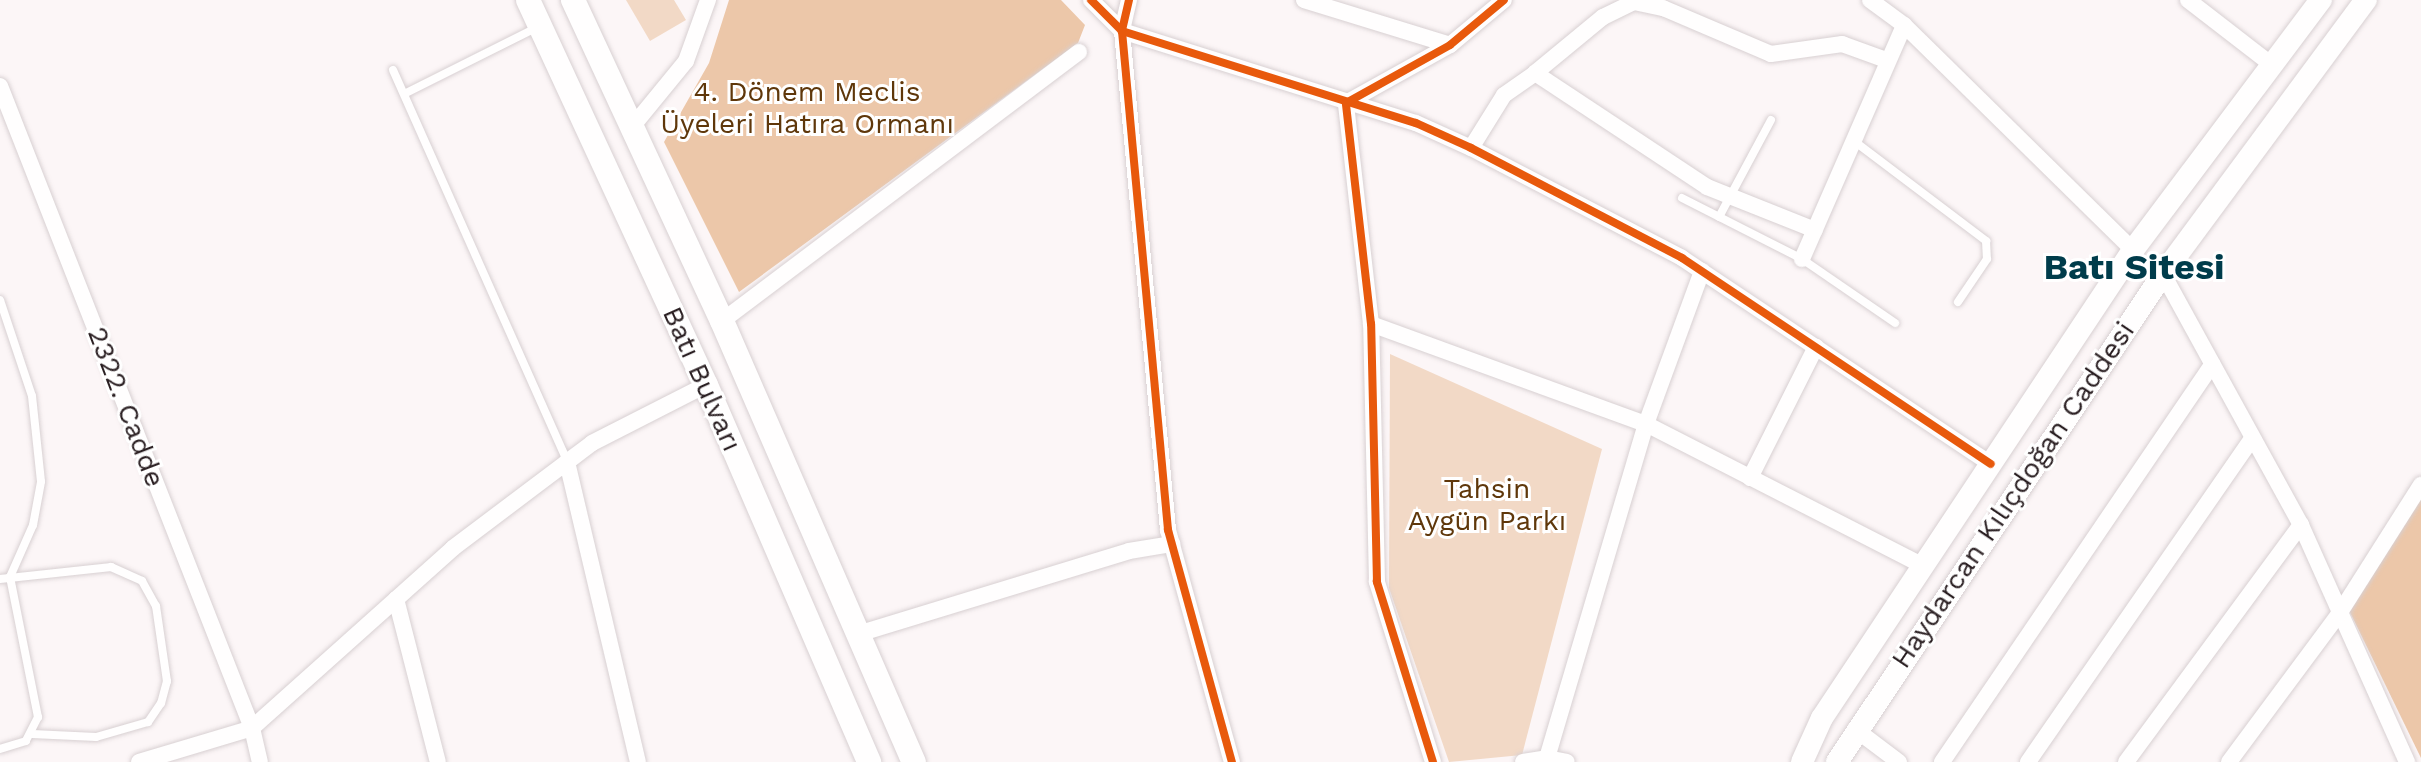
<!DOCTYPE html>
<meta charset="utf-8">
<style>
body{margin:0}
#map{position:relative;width:2421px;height:762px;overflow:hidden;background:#fcf6f7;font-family:"Work Sans",sans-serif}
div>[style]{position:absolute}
.green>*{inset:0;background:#f2d9c6}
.forest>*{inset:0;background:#ecc7a9}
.roads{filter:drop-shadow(0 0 2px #d8d0d2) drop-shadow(0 0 2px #d8d0d2)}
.lane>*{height:8px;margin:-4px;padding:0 4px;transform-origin:4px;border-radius:4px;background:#fffefe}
.street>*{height:16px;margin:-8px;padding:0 8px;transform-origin:8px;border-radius:8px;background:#fffefe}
.secondary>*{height:22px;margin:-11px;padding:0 11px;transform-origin:11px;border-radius:11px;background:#fffefe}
.primary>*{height:24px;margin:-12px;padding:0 12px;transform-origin:12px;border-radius:12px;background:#fffefe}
.cycleway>*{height:8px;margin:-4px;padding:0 4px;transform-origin:4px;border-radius:4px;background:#e8590c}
span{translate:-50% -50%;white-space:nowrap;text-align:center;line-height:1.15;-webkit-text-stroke:6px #fff;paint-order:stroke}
.park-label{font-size:28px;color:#5f370a}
.street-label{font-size:28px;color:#2a1f22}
.district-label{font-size:36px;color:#003c4b;font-weight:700}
</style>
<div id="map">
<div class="green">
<div style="clip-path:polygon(626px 0,674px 0,686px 20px,650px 41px)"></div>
<div style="clip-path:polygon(1390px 354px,1602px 449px,1522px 755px,1449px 762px,1389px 588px)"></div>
</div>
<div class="forest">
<div style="clip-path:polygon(729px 0,1061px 0,1085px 25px,1078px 43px,739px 292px,664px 142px,709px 63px)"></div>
<div style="clip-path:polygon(2421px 488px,2421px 758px,2345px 602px)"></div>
</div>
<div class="roads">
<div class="lane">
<div style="left:393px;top:70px;width:428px;rotate:66deg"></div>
<div style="left:404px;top:94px;width:148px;rotate:-26.6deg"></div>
<div style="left:1854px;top:141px;width:166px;rotate:37.1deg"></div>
<div style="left:1986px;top:241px;width:18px;rotate:87deg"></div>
<div style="left:1987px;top:259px;width:52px;rotate:124deg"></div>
<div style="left:1682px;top:198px;width:135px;rotate:26.9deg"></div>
<div style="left:1802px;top:259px;width:113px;rotate:34.5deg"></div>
<div style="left:1719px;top:217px;width:110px;rotate:-61.8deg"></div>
<div style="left:0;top:300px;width:101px;rotate:71.6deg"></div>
<div style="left:32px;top:396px;width:86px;rotate:84deg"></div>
<div style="left:41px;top:482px;width:44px;rotate:100.5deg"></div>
<div style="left:33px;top:525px;width:57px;rotate:113.9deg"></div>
<div style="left:10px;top:577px;width:143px;rotate:78.7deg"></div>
<div style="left:38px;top:717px;width:27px;rotate:117deg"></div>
<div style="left:26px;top:741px;width:27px;rotate:163deg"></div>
<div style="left:0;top:579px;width:112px;rotate:-6.2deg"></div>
<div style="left:111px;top:567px;width:34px;rotate:24deg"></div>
<div style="left:142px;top:581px;width:29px;rotate:61deg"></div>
<div style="left:156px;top:606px;width:76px;rotate:81.7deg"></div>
<div style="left:167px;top:681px;width:23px;rotate:105deg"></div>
<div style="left:161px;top:703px;width:23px;rotate:124deg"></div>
<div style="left:148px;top:722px;width:54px;rotate:163.9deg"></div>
<div style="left:96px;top:737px;width:64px;rotate:-177.3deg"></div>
</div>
<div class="street">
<div style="left:1091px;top:0;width:44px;rotate:45deg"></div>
<div style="left:1122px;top:31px;width:308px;rotate:17.4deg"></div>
<div style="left:1416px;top:123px;width:60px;rotate:24.4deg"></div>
<div style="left:1471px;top:148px;width:238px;rotate:27.5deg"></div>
<div style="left:1682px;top:258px;width:371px;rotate:33.7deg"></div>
<div style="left:1129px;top:0;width:32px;rotate:103deg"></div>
<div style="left:1122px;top:31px;width:501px;rotate:84.73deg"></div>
<div style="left:1168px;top:530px;width:241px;rotate:74.6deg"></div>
<div style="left:1304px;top:0;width:153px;rotate:17.1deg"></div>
<div style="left:1870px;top:0;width:42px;rotate:36.3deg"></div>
<div style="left:1904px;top:25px;width:321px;rotate:44.5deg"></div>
<div style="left:2188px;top:0;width:106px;rotate:37.7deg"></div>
<div style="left:1535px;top:73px;width:88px;rotate:-39.5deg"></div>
<div style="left:1603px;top:17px;width:34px;rotate:-26deg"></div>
<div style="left:1634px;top:2px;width:30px;rotate:12deg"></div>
<div style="left:1663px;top:8px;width:117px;rotate:23.1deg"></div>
<div style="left:1771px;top:54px;width:72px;rotate:-8deg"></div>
<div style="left:1842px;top:44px;width:47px;rotate:20deg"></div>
<div style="left:0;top:86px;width:690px;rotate:68.57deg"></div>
<div style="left:252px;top:728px;width:35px;rotate:77deg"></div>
<div style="left:632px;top:127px;width:85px;rotate:-50.7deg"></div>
<div style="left:686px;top:61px;width:65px;rotate:-70.2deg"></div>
<div style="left:1471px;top:148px;width:62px;rotate:-58.1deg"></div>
<div style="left:1504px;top:95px;width:38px;rotate:-35deg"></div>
<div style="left:1535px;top:73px;width:206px;rotate:33.5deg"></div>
<div style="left:1707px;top:187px;width:116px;rotate:21.7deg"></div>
<div style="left:1802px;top:259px;width:255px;rotate:-66.4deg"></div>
<div style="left:2163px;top:274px;width:286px;rotate:61.2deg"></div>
<div style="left:2301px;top:525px;width:260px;rotate:65.9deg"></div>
<div style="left:722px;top:321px;width:447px;rotate:-37deg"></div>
<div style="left:1371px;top:324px;width:293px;rotate:20deg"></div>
<div style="left:1646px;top:424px;width:311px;rotate:27.1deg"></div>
<div style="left:567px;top:462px;width:308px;rotate:76.7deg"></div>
<div style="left:1750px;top:478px;width:147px;rotate:-63.3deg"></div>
<div style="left:396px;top:599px;width:168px;rotate:75.6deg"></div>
<div style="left:858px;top:634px;width:283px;rotate:-17deg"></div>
<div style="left:1129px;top:551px;width:44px;rotate:-9.2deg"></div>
<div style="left:1855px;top:729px;width:55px;rotate:36.9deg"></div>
<div style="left:1547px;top:758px;width:348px;rotate:-73.5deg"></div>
<div style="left:1646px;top:424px;width:163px;rotate:-69.9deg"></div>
<div style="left:139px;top:762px;width:118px;rotate:-16.7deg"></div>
<div style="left:252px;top:728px;width:270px;rotate:-41.8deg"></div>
<div style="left:453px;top:548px;width:143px;rotate:-37deg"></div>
<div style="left:567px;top:462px;width:31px;rotate:-37deg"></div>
<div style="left:592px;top:443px;width:128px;rotate:-27deg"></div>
<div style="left:1433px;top:762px;width:189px;rotate:-107.3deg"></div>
<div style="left:1377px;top:582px;width:258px;rotate:-91.3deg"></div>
<div style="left:1371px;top:324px;width:222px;rotate:-96.5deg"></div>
<div style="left:1346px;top:103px;width:119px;rotate:-29.1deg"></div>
<div style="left:1450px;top:45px;width:70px;rotate:-39.8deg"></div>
<div style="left:1523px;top:762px;width:24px;rotate:-9deg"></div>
<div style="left:1547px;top:758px;width:20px;rotate:11deg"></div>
<div style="left:1942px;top:762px;width:481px;rotate:-55.8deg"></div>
<div style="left:2028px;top:762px;width:394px;rotate:-55.3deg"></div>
<div style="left:2126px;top:762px;width:295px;rotate:-53.6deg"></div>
<div style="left:2229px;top:762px;width:184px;rotate:-53.4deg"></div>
<div style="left:2339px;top:614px;width:153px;rotate:-57.6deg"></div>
</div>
<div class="secondary">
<div style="left:1802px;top:762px;width:48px;rotate:-65.6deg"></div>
<div style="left:1822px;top:718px;width:562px;rotate:-56.39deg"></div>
<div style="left:2133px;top:250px;width:313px;rotate:-53.1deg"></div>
<div style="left:1837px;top:762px;width:587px;rotate:-56.26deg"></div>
<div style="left:2163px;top:274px;width:341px;rotate:-53.5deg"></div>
</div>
<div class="primary">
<div style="left:528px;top:0;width:424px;rotate:65.2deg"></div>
<div style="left:706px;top:385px;width:411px;rotate:66.6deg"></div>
<div style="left:573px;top:0;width:354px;rotate:65.1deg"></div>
<div style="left:722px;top:321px;width:481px;rotate:66.5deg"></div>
</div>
</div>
<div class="cycleway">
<div style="left:1091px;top:0;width:44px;rotate:45deg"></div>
<div style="left:1122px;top:31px;width:308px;rotate:17.4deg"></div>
<div style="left:1416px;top:123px;width:60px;rotate:24.4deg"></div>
<div style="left:1471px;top:148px;width:238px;rotate:27.5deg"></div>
<div style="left:1682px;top:258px;width:371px;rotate:33.7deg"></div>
<div style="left:1129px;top:0;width:32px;rotate:103deg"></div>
<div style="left:1122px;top:31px;width:501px;rotate:84.73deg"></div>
<div style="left:1168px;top:530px;width:241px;rotate:74.6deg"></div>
<div style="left:1433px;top:762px;width:189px;rotate:-107.3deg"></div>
<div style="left:1377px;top:582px;width:258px;rotate:-91.3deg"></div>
<div style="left:1371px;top:324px;width:222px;rotate:-96.5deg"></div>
<div style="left:1346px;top:103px;width:119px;rotate:-29.1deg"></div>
<div style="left:1450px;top:45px;width:70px;rotate:-39.8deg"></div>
</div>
<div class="park-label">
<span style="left:807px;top:108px">4. Dönem Meclis<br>Üyeleri Hatıra Ormanı</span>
<span style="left:1487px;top:505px">Tahsin<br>Aygün Parkı</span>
</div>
<div class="street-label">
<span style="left:702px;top:379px;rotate:66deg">Batı Bulvarı</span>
<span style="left:126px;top:407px;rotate:69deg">2322. Cadde</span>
<span style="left:2013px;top:495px;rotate:-56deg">Haydarcan Kılıçdoğan Caddesi</span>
</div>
<div class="district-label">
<span style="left:2134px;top:268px">Batı Sitesi</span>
</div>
</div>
